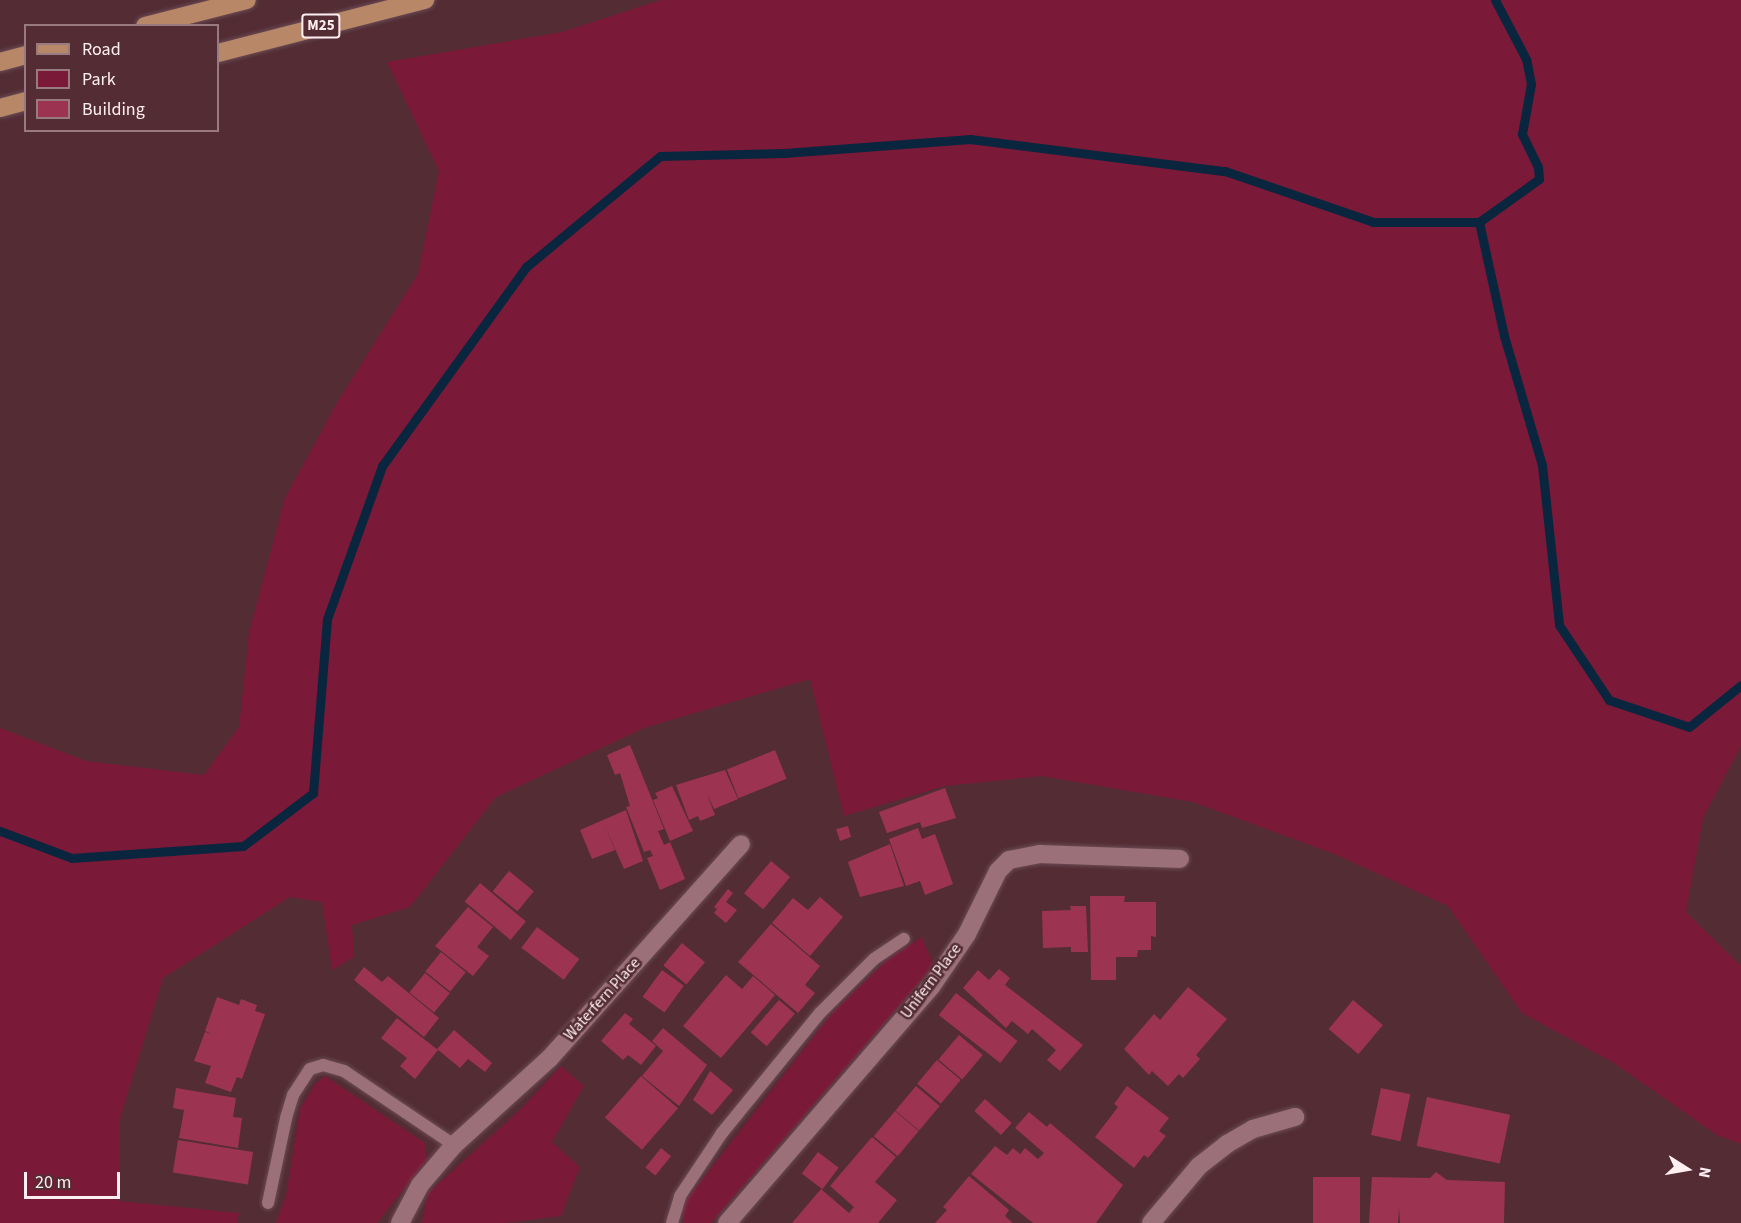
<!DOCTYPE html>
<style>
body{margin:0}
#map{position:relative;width:1741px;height:1223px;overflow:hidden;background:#532c34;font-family:"Source Sans 3",sans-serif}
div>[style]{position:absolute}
.green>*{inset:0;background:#7b1939}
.stream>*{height:9px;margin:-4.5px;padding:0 4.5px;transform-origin:4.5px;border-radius:4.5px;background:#0a263e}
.building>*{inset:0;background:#9c3451;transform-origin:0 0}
.roads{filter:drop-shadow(0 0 2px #6b4c54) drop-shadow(0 0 2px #6b4c54)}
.lane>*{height:12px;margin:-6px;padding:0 6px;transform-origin:6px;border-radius:6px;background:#9c7078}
.street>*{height:18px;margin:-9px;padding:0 9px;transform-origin:9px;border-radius:9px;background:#9c7078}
.primary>*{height:18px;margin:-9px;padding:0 9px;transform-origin:9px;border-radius:9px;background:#b88768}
span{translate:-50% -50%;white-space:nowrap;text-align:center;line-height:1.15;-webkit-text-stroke:5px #532c34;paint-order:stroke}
.shield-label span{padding:2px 4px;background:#532c34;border:2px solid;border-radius:4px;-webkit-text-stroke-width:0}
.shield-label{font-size:15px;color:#ffeff2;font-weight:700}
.street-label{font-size:16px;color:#ffeff2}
.legend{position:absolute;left:24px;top:24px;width:195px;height:108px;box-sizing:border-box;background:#532c34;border:2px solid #987a80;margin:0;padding:8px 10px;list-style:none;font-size:18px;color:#ffeff2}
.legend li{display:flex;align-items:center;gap:12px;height:30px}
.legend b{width:30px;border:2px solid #987a80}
.north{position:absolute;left:1657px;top:1139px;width:60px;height:60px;-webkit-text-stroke:4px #532c34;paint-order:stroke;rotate:101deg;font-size:16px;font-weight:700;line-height:24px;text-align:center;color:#ffeff2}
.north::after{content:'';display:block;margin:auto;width:21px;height:27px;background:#ffeff2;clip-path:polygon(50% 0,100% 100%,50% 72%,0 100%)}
.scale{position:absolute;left:24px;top:1172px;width:96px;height:27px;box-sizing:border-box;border:3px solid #ffeff2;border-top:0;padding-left:8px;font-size:18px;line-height:21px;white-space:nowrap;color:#ffeff2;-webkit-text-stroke:4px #532c34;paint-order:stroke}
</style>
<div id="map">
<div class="green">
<div style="clip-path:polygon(661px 0,1741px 0,1741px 746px,1703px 818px,1686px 912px,1741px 966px,1741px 1144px,1717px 1135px,1614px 1063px,1522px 1013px,1448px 906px,1337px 855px,1193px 802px,1042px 776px,945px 786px,844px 816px,810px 679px,644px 728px,496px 797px,410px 907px,352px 925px,354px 957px,332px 970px,322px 902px,290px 897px,163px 978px,119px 1122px,119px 1201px,239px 1213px,237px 1223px,0 1223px,0 728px,86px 761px,204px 775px,239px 727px,249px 633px,285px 498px,338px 401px,418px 274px,439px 171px,387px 62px,562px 32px)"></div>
<div style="clip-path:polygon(922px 937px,934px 966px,711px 1223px,683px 1223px,683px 1204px,832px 1013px,888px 959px)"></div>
<div style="clip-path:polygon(561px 1066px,584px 1086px,552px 1142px,580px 1167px,561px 1216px,503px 1223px,422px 1223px,428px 1193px,521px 1109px)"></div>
<div style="clip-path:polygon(325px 1076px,425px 1143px,427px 1160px,377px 1223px,276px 1223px,286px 1196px,300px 1109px,315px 1084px)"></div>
</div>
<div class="stream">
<div style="left:1479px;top:222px;width:74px;rotate:-35.6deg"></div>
<div style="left:1539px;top:179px;width:12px;rotate:-95deg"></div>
<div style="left:1538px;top:167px;width:37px;rotate:-116deg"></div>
<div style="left:1522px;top:134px;width:51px;rotate:-79.8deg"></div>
<div style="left:1531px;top:84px;width:25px;rotate:-101deg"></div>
<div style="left:1526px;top:59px;width:67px;rotate:-117.7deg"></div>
<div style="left:0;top:831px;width:77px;rotate:20.6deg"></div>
<div style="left:72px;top:858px;width:171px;rotate:-4deg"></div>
<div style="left:243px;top:846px;width:88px;rotate:-37.1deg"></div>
<div style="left:313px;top:793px;width:175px;rotate:-85.4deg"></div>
<div style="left:327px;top:619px;width:163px;rotate:-70.2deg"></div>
<div style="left:382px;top:466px;width:246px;rotate:-54.1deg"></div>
<div style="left:526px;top:267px;width:174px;rotate:-39.6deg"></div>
<div style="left:660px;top:156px;width:124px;rotate:-1.4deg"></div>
<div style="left:784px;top:153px;width:187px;rotate:-4.3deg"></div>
<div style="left:970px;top:139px;width:257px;rotate:7.2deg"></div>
<div style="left:1225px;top:171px;width:157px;rotate:19deg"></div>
<div style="left:1373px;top:222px;width:106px"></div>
<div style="left:1479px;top:222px;width:117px;rotate:77.6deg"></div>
<div style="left:1504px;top:336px;width:134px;rotate:73.6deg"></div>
<div style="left:1542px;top:465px;width:161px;rotate:83.9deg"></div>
<div style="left:1559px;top:625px;width:90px;rotate:56.3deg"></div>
<div style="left:1609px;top:700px;width:84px;rotate:18.6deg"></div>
<div style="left:1689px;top:727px;width:67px;rotate:-38.9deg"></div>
</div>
<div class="building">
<div style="clip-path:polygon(630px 745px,664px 829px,658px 831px,664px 845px,670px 842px,685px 879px,660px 890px,647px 858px,653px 856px,650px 850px,644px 852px,626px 807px,630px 806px,620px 773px,615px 775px,607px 755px)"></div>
<div style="left:775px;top:750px;width:31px;height:52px;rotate:68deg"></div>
<div style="clip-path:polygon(725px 770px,738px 799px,714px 809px,707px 794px,715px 815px,700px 821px,698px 816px,689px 820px,676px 785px)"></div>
<div style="clip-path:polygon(672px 786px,693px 831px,670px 841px,653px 800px,658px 798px,655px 793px)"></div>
<div style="clip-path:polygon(945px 788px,956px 818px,922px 828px,920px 822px,887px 833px,879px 812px)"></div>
<div style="clip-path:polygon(626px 810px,643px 861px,624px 869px,604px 824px,615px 850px,592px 859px,580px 830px)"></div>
<div style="clip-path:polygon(848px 826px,851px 837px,840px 841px,836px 829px)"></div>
<div style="clip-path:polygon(918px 828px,922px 839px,935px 834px,953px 884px,925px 895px,920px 881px,906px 886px,889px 839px)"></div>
<div style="clip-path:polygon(890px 844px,904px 886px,860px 897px,848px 862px)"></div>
<div style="left:771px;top:861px;width:25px;height:42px;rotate:40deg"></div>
<div style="left:509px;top:871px;width:32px;height:26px;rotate:39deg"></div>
<div style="left:480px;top:883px;width:60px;height:24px;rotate:40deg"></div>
<div style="clip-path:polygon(728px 889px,733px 893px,726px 902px,737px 910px,726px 923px,714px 913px,717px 909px,714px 907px)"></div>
<div style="clip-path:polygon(1090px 896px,1125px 896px,1124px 902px,1156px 902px,1156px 937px,1151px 936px,1151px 950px,1138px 950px,1137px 957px,1116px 957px,1116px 980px,1091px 980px)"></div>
<div style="clip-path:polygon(820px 897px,843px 917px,810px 956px,772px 923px,793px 898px,808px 910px)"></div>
<div style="clip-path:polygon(1070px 906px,1086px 906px,1088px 952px,1071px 952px,1071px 947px,1043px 948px,1042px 911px,1071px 910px)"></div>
<div style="clip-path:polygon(468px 907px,493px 927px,477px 947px,489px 956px,473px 976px,435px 946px)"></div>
<div style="clip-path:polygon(771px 924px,820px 966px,805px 985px,815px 993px,798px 1013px,738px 962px)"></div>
<div style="left:537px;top:927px;width:53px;height:26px;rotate:37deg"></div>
<div style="left:682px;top:943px;width:30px;height:29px;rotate:40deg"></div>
<div style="left:441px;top:952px;width:32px;height:25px;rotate:39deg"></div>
<div style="clip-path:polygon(364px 967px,382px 982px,388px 976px,439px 1018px,424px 1037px,354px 980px)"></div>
<div style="clip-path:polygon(999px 969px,1010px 978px,1005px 985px,1083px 1045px,1060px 1071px,1047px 1060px,1056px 1050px,1032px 1029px,1028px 1034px,1012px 1021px,1006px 1028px,963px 988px,978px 970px,989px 980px)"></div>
<div style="left:662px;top:970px;width:27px;height:33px;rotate:36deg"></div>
<div style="left:425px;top:973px;width:32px;height:25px;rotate:39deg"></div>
<div style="clip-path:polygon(726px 975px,742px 989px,753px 976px,775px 995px,721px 1058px,683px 1026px)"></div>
<div style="clip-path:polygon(1188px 987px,1227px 1019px,1196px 1055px,1200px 1059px,1183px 1078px,1179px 1074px,1168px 1086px,1152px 1071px,1149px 1075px,1124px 1049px,1154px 1014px,1160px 1020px)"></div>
<div style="left:956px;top:993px;width:78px;height:28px;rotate:38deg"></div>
<div style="clip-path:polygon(217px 997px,239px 1005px,241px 999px,257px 1005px,255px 1011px,265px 1014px,242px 1079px,237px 1077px,231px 1092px,205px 1083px,211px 1066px,194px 1061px,205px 1032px,212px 1034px,205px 1031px)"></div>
<div style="left:779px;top:1000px;width:21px;height:43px;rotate:41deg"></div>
<div style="left:1353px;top:1000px;width:39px;height:38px;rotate:40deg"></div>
<div style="clip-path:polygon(625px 1013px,633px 1019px,629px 1024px,656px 1046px,641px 1065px,628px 1055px,623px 1060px,601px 1041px)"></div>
<div style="clip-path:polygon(397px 1018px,438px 1050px,415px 1079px,400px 1066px,407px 1058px,381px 1038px)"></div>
<div style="clip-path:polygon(663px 1028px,707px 1065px,679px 1106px,642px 1076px,663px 1051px,652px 1041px)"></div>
<div style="clip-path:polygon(454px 1030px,492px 1063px,485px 1072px,468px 1059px,460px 1068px,437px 1049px)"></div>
<div style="left:959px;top:1035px;width:31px;height:32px;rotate:40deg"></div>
<div style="left:937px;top:1060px;width:31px;height:31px;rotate:40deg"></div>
<div style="clip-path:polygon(710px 1071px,733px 1090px,712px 1115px,693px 1100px)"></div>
<div style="left:641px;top:1076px;width:49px;height:55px;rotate:41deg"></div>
<div style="left:916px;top:1086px;width:31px;height:32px;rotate:40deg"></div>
<div style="clip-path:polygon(1127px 1086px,1169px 1118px,1159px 1131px,1166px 1136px,1148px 1158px,1144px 1155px,1134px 1168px,1095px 1137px,1118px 1107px,1114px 1104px)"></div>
<div style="clip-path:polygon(176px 1088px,236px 1098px,233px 1117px,242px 1118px,238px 1148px,179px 1138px,184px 1110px,173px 1108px)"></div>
<div style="left:1381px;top:1088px;width:30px;height:48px;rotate:12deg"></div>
<div style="left:1427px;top:1097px;width:85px;height:50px;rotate:12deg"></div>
<div style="left:985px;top:1099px;width:36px;height:16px;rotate:42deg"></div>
<div style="left:895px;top:1111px;width:31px;height:33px;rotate:40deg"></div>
<div style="clip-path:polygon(1029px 1112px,1047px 1127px,1050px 1123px,1123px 1185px,1096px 1223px,1033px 1223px,971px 1174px,995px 1146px,1007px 1155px,1013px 1148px,1020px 1154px,1025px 1148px,1038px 1159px,1044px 1153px,1015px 1128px)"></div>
<div style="clip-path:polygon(872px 1137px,896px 1157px,875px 1182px,897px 1200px,878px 1223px,792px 1223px,821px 1189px,849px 1213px,854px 1207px,830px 1186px)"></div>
<div style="left:178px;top:1140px;width:76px;height:33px;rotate:9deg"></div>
<div style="left:661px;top:1148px;width:13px;height:25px;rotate:39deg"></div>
<div style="left:818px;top:1152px;width:26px;height:27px;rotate:37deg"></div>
<div style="clip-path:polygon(1436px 1172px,1447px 1180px,1505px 1182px,1504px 1223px,1400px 1223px,1399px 1208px,1398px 1223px,1369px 1223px,1372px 1177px,1430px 1178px)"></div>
<div style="clip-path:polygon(969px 1176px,1009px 1210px,1005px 1216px,1013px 1223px,935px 1223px,947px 1210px,943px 1207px)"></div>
<div style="left:1313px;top:1177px;width:47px;height:46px"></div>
</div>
<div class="roads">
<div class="lane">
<div style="left:268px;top:1203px;width:87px;rotate:-78deg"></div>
<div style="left:286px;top:1118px;width:24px;rotate:-73deg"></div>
<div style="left:293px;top:1095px;width:31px;rotate:-57deg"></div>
<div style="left:310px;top:1069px;width:14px;rotate:-17deg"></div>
<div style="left:323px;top:1065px;width:22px;rotate:16deg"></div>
<div style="left:344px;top:1071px;width:133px;rotate:33.9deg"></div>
<div style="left:672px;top:1223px;width:28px;rotate:-73deg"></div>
<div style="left:680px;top:1196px;width:76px;rotate:-56.3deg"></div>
<div style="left:722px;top:1133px;width:155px;rotate:-50.8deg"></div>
<div style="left:820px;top:1013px;width:76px;rotate:-45deg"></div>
<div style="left:874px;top:959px;width:36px;rotate:-34deg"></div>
</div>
<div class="street">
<div style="left:400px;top:1223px;width:43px;rotate:-62.2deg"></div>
<div style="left:420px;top:1185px;width:52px;rotate:-49.6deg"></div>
<div style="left:454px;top:1145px;width:128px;rotate:-42.2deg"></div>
<div style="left:549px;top:1059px;width:288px;rotate:-48.2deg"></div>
<div style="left:727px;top:1223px;width:312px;rotate:-49.2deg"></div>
<div style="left:931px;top:987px;width:64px;rotate:-55.8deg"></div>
<div style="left:967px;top:934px;width:70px;rotate:-63.8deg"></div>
<div style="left:998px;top:871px;width:16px;rotate:-45deg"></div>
<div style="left:1009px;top:860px;width:32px;rotate:-11deg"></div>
<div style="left:1040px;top:854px;width:140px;rotate:2deg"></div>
<div style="left:1151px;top:1223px;width:75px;rotate:-49.9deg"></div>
<div style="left:1199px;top:1166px;width:36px;rotate:-38deg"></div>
<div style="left:1227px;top:1144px;width:30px;rotate:-30deg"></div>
<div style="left:1253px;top:1129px;width:44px;rotate:-15.9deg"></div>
</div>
<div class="primary">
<div style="left:145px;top:26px;width:105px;rotate:-14.3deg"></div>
<div style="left:218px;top:53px;width:214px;rotate:-14.4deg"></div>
<div style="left:0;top:62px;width:27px;rotate:-15deg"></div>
<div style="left:0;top:108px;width:27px;rotate:-15deg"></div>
</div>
</div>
<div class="shield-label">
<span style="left:321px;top:26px">M25</span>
</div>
<div class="street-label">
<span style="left:931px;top:981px;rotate:-53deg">Unifern Place</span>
<span style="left:602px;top:999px;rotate:-48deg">Waterfern Place</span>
</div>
<ul class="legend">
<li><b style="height:8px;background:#b88768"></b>Road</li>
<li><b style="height:16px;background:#7b1939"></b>Park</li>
<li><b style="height:16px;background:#9c3451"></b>Building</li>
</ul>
<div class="north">N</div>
<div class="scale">20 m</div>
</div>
